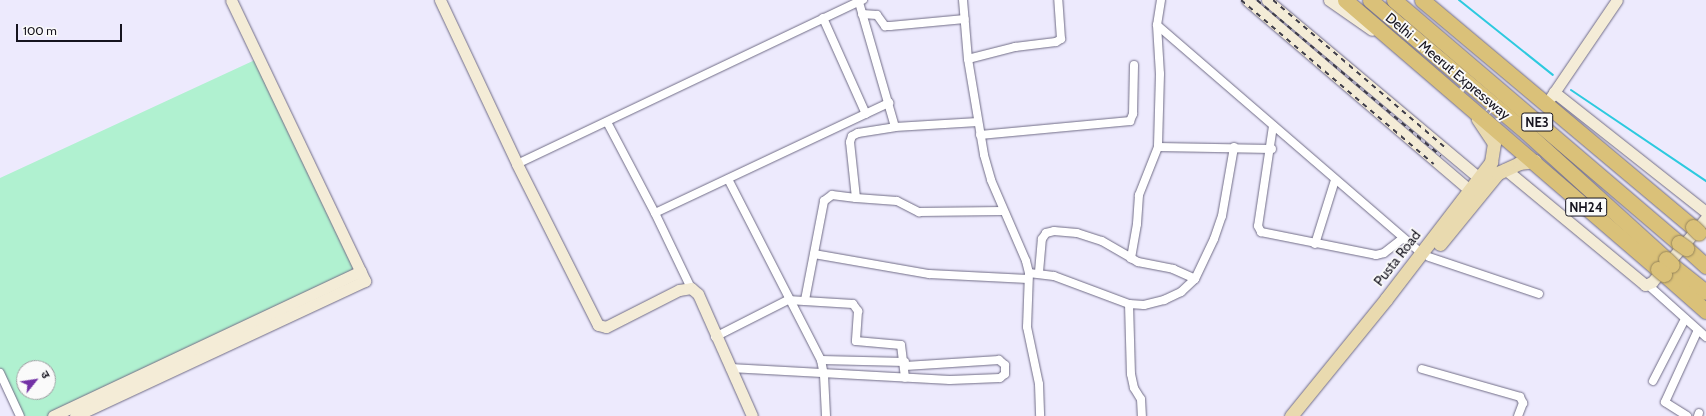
<!DOCTYPE html>
<meta charset="utf-8">
<style>
body{margin:0}
#map{position:relative;width:1706px;height:416px;overflow:hidden;background:#edeafd;font-family:Cabin,"Noto Sans Devanagari",sans-serif}
div>[style]{position:absolute}
.green>*{inset:0;background:#b0f1d0}
.stream>*{height:2px;margin:-1px;padding:0 1px;transform-origin:1px;border-radius:1px;background:#2dcadf}
.roads{filter:drop-shadow(0 0 1px #706c86) drop-shadow(0 0 1px #706c86)}
.street>*{height:8px;margin:-4px;padding:0 4px;transform-origin:4px;border-radius:4px;background:#fff}
.secondary>*{height:11px;margin:-5.5px;padding:0 5.5px;transform-origin:5.5px;border-radius:5.5px;background:#f4ecd7}
.primary>*{height:13px;margin:-6.5px;padding:0 6.5px;transform-origin:6.5px;border-radius:6.5px;background:#e9daaf}
.highway>*{height:15px;margin:-7.5px;padding:0 7.5px;transform-origin:7.5px;border-radius:7.5px;background:#dac179}
.rail>*{height:2px;margin-top:-1px;transform-origin:0;background:repeating-linear-gradient(90deg,#3f3d49 0 5px,transparent 0 10px)}
.bridges{filter:drop-shadow(0 0 1px #95845a) drop-shadow(0 0 1px #95845a)}
.highway-bridge>*{height:15px;margin:-7.5px;padding:0 7.5px;transform-origin:7.5px;border-radius:7.5px;background:#dac179}
span{translate:-50% -50%;white-space:nowrap;text-align:center;line-height:1.15;-webkit-text-stroke:3.5px #fafafa;paint-order:stroke}
.shield-label span{padding:1px 3px;background:#fafafa;border:1px solid;border-radius:3px;-webkit-text-stroke-width:0}
.shield-label{font-size:13px;color:#16141f;font-weight:700}
.street-label{font-size:14px;color:#16141f}
.north{position:absolute;left:16px;top:360px;width:40px;height:40px;box-sizing:border-box;background:#fafafa;border:1px solid #9f9ea2;border-radius:50%;rotate:60deg;font-size:11px;font-weight:700;line-height:16px;text-align:center;color:#16141f}
.north::after{content:'';display:block;margin:auto;width:14px;height:18px;background:#7231a5;clip-path:polygon(50% 0,100% 100%,50% 72%,0 100%)}
.scale{position:absolute;left:16px;top:24px;width:106px;height:18px;box-sizing:border-box;border:2px solid #16141f;border-top:0;padding-left:5px;font-size:12px;line-height:14px;white-space:nowrap;color:#16141f;-webkit-text-stroke:3px #fafafa;paint-order:stroke}
</style>
<div id="map">
<div class="green">
<div style="clip-path:polygon(evenodd,259px 58px,365px 281px,55px 416px,20px 416px,0 373px,0 178px,259px 58px,24px 368px,48px 368px,48px 392px,24px 392px,24px 368px)"></div>
</div>
<div class="stream">
<div style="left:1459px;top:0;width:120px;rotate:38.6deg"></div>
<div style="left:1571px;top:90px;width:163px;rotate:34deg"></div>
</div>
<div class="roads">
<div class="street">
<div style="left:963px;top:0;width:59px;rotate:85.2deg"></div>
<div style="left:968px;top:59px;width:97px;rotate:80.5deg"></div>
<div style="left:984px;top:155px;width:26px;rotate:74deg"></div>
<div style="left:991px;top:180px;width:88px;rotate:66.6deg"></div>
<div style="left:1026px;top:261px;width:12px;rotate:76deg"></div>
<div style="left:1029px;top:273px;width:54px;rotate:92.1deg"></div>
<div style="left:1027px;top:327px;width:58px;rotate:78.1deg"></div>
<div style="left:1039px;top:384px;width:32px;rotate:88deg"></div>
<div style="left:1161px;top:0;width:25px;rotate:99deg"></div>
<div style="left:1157px;top:25px;width:49px;rotate:86.5deg"></div>
<div style="left:1160px;top:74px;width:73px;rotate:91.6deg"></div>
<div style="left:1158px;top:147px;width:114px;rotate:1deg"></div>
<div style="left:862px;top:14px;width:15px;rotate:4deg"></div>
<div style="left:877px;top:15px;width:14px;rotate:54deg"></div>
<div style="left:885px;top:26px;width:5px"></div>
<div style="left:890px;top:26px;width:75px;rotate:-5.3deg"></div>
<div style="left:823px;top:18px;width:105px;rotate:65.9deg"></div>
<div style="left:1157px;top:25px;width:349px;rotate:40.8deg"></div>
<div style="left:968px;top:59px;width:49px;rotate:-14.3deg"></div>
<div style="left:1015px;top:47px;width:41px;rotate:-7deg"></div>
<div style="left:1056px;top:42px;width:6px;rotate:-31deg"></div>
<div style="left:1061px;top:39px;width:39px;rotate:-94deg"></div>
<div style="left:607px;top:122px;width:103px;rotate:62.2deg"></div>
<div style="left:655px;top:213px;width:83px;rotate:64.4deg"></div>
<div style="left:1273px;top:126px;width:101px;rotate:98.5deg"></div>
<div style="left:1258px;top:226px;width:7px;rotate:63deg"></div>
<div style="left:1261px;top:232px;width:117px;rotate:11.3deg"></div>
<div style="left:1376px;top:255px;width:8px;rotate:-14deg"></div>
<div style="left:1384px;top:253px;width:24px;rotate:-38deg"></div>
<div style="left:895px;top:127px;width:83px;rotate:-3.4deg"></div>
<div style="left:980px;top:135px;width:151px;rotate:-5.3deg"></div>
<div style="left:1130px;top:121px;width:8px;rotate:-67deg"></div>
<div style="left:1133px;top:114px;width:49px;rotate:-88.8deg"></div>
<div style="left:1158px;top:147px;width:52px;rotate:111.6deg"></div>
<div style="left:1139px;top:195px;width:29px;rotate:94deg"></div>
<div style="left:1137px;top:224px;width:35px;rotate:100deg"></div>
<div style="left:1131px;top:258px;width:8px;rotate:30deg"></div>
<div style="left:1138px;top:262px;width:36px;rotate:11deg"></div>
<div style="left:1173px;top:269px;width:24px;rotate:24deg"></div>
<div style="left:517px;top:164px;width:383px;rotate:-25.4deg"></div>
<div style="left:728px;top:179px;width:203px;rotate:62.8deg"></div>
<div style="left:821px;top:360px;width:15px;rotate:79deg"></div>
<div style="left:824px;top:375px;width:41px;rotate:87.2deg"></div>
<div style="left:856px;top:198px;width:41px;rotate:4.2deg"></div>
<div style="left:897px;top:201px;width:25px;rotate:27deg"></div>
<div style="left:919px;top:212px;width:84px;rotate:-0.7deg"></div>
<div style="left:655px;top:213px;width:259px;rotate:-25.2deg"></div>
<div style="left:1315px;top:244px;width:67px;rotate:-72.6deg"></div>
<div style="left:814px;top:254px;width:117px;rotate:9.9deg"></div>
<div style="left:929px;top:274px;width:99px;rotate:2.9deg"></div>
<div style="left:1429px;top:257px;width:116px;rotate:18.6deg"></div>
<div style="left:1039px;top:272px;width:33px;rotate:-85deg"></div>
<div style="left:1042px;top:239px;width:7px;rotate:-56deg"></div>
<div style="left:1046px;top:233px;width:8px;rotate:-14deg"></div>
<div style="left:1054px;top:231px;width:23px;rotate:5deg"></div>
<div style="left:1077px;top:233px;width:26px;rotate:18deg"></div>
<div style="left:1102px;top:241px;width:34px;rotate:30deg"></div>
<div style="left:1029px;top:273px;width:25px;rotate:7deg"></div>
<div style="left:1054px;top:276px;width:80px;rotate:20.5deg"></div>
<div style="left:1129px;top:304px;width:15px;rotate:4deg"></div>
<div style="left:1144px;top:305px;width:21px;rotate:-14deg"></div>
<div style="left:1164px;top:300px;width:19px;rotate:-25deg"></div>
<div style="left:1181px;top:292px;width:19px;rotate:-43deg"></div>
<div style="left:1195px;top:279px;width:44px;rotate:-64.6deg"></div>
<div style="left:1214px;top:239px;width:24px;rotate:-71deg"></div>
<div style="left:1222px;top:216px;width:70px;rotate:-80.1deg"></div>
<div style="left:1648px;top:285px;width:78px;rotate:41.9deg"></div>
<div style="left:805px;top:300px;width:101px;rotate:-79.1deg"></div>
<div style="left:824px;top:201px;width:10px;rotate:-37deg"></div>
<div style="left:832px;top:195px;width:24px;rotate:7deg"></div>
<div style="left:856px;top:198px;width:56px;rotate:-96.1deg"></div>
<div style="left:850px;top:142px;width:6px;rotate:-72deg"></div>
<div style="left:852px;top:136px;width:7px;rotate:-27deg"></div>
<div style="left:858px;top:133px;width:37px;rotate:-9deg"></div>
<div style="left:895px;top:127px;width:130px;rotate:-106.1deg"></div>
<div style="left:1129px;top:304px;width:70px;rotate:88.4deg"></div>
<div style="left:1131px;top:374px;width:14px;rotate:78deg"></div>
<div style="left:1134px;top:388px;width:13px;rotate:58deg"></div>
<div style="left:1141px;top:399px;width:17px;rotate:87deg"></div>
<div style="left:715px;top:337px;width:82px;rotate:-26.9deg"></div>
<div style="left:788px;top:300px;width:65px;rotate:3.5deg"></div>
<div style="left:853px;top:304px;width:9px;rotate:54deg"></div>
<div style="left:858px;top:311px;width:30px;rotate:94deg"></div>
<div style="left:856px;top:341px;width:45px;rotate:5.1deg"></div>
<div style="left:901px;top:345px;width:33px;rotate:83deg"></div>
<div style="left:821px;top:360px;width:84px;rotate:1.4deg"></div>
<div style="left:730px;top:368px;width:220px;rotate:3.1deg"></div>
<div style="left:950px;top:380px;width:50px;rotate:-2.3deg"></div>
<div style="left:1000px;top:378px;width:6px;rotate:-39deg"></div>
<div style="left:1005px;top:374px;width:9px;rotate:-90deg"></div>
<div style="left:1005px;top:365px;width:8px;rotate:-140deg"></div>
<div style="left:999px;top:360px;width:94px;rotate:176.3deg"></div>
<div style="left:1422px;top:369px;width:102px;rotate:15.9deg"></div>
<div style="left:1520px;top:397px;width:7px;rotate:63deg"></div>
<div style="left:1523px;top:403px;width:14px;rotate:111deg"></div>
<div style="left:0;top:373px;width:47px;rotate:65.1deg"></div>
<div style="left:1653px;top:381px;width:70px;rotate:-62.7deg"></div>
<div style="left:1687px;top:416px;width:26px;rotate:-148deg"></div>
<div style="left:1665px;top:402px;width:79px;rotate:-65.4deg"></div>
<div style="left:1698px;top:416px;width:3px;rotate:-72deg"></div>
</div>
<div class="secondary">
<div style="left:440px;top:0;width:181px;rotate:64.8deg"></div>
<div style="left:517px;top:164px;width:180px;rotate:63.3deg"></div>
<div style="left:598px;top:325px;width:8px;rotate:14deg"></div>
<div style="left:606px;top:327px;width:82px;rotate:-26.9deg"></div>
<div style="left:679px;top:290px;width:12px;rotate:-9deg"></div>
<div style="left:691px;top:288px;width:9px;rotate:41deg"></div>
<div style="left:698px;top:294px;width:133px;rotate:66.1deg"></div>
<div style="left:1247px;top:0;width:294px;rotate:40.5deg"></div>
<div style="left:1267px;top:0;width:278px;rotate:40deg"></div>
<div style="left:1329px;top:0;width:52px;rotate:34.9deg"></div>
<div style="left:1554px;top:92px;width:194px;rotate:38.3deg"></div>
<div style="left:1551px;top:97px;width:117px;rotate:-55.8deg"></div>
<div style="left:1505px;top:169px;width:182px;rotate:39.6deg"></div>
<div style="left:1645px;top:285px;width:8px;rotate:-23deg"></div>
<div style="left:1652px;top:282px;width:84px;rotate:-49.8deg"></div>
<div style="left:53px;top:416px;width:340px;rotate:-25.2deg"></div>
<div style="left:75px;top:416px;width:320px;rotate:-25deg"></div>
<div style="left:365px;top:281px;width:311px;rotate:-115.5deg"></div>
</div>
<div class="primary">
<div style="left:1440px;top:244px;width:92px;rotate:-50.8deg"></div>
<div style="left:1498px;top:173px;width:23px;rotate:-25deg"></div>
<div style="left:1519px;top:163px;width:16px;rotate:-7deg"></div>
<div style="left:1291px;top:416px;width:151px;rotate:-50.9deg"></div>
<div style="left:1386px;top:299px;width:173px;rotate:-52.5deg"></div>
<div style="left:1491px;top:162px;width:19px;rotate:-81deg"></div>
<div style="left:1494px;top:143px;width:29px;rotate:-124deg"></div>
</div>
<div class="highway">
<div style="left:1345px;top:0;width:413px;rotate:40.7deg"></div>
<div style="left:1370px;top:0;width:204px;rotate:40.2deg"></div>
<div style="left:1526px;top:132px;width:189px;rotate:42.2deg"></div>
<div style="left:1394px;top:0;width:375px;rotate:40.5deg"></div>
<div style="left:1422px;top:0;width:354px;rotate:40deg"></div>
<div style="left:1686px;top:248px;width:27px;rotate:42deg"></div>
<div style="left:1672px;top:265px;width:43px;rotate:38.5deg"></div>
<div style="left:1664px;top:274px;width:56px;rotate:41.4deg"></div>
</div>
</div>
<div class="rail">
<div style="left:1241px;top:0;width:253px;rotate:40.4deg"></div>
<div style="left:1257px;top:0;width:241px;rotate:40.3deg"></div>
<div style="left:1273px;top:0;width:229px;rotate:40.6deg"></div>
</div>
<div class="bridges">
<div class="highway-bridge">
<div style="left:1693px;top:227px;width:8px;rotate:45deg"></div>
<div style="left:1679px;top:243px;width:9px;rotate:36deg"></div>
<div style="left:1666px;top:259px;width:8px;rotate:45deg"></div>
<div style="left:1658px;top:269px;width:8px;rotate:40deg"></div>
</div>
</div>
<div class="shield-label">
<span style="left:1537px;top:122px">NE3</span>
<span style="left:1586px;top:207px">NH24</span>
</div>
<div class="street-label">
<span style="left:1448px;top:66px;rotate:40deg">Delhi - Meerut Expressway</span>
<span style="left:1397px;top:258px;rotate:-52deg">Pusta Road</span>
</div>
<div class="north">उ</div>
<div class="scale">100 m</div>
</div>
